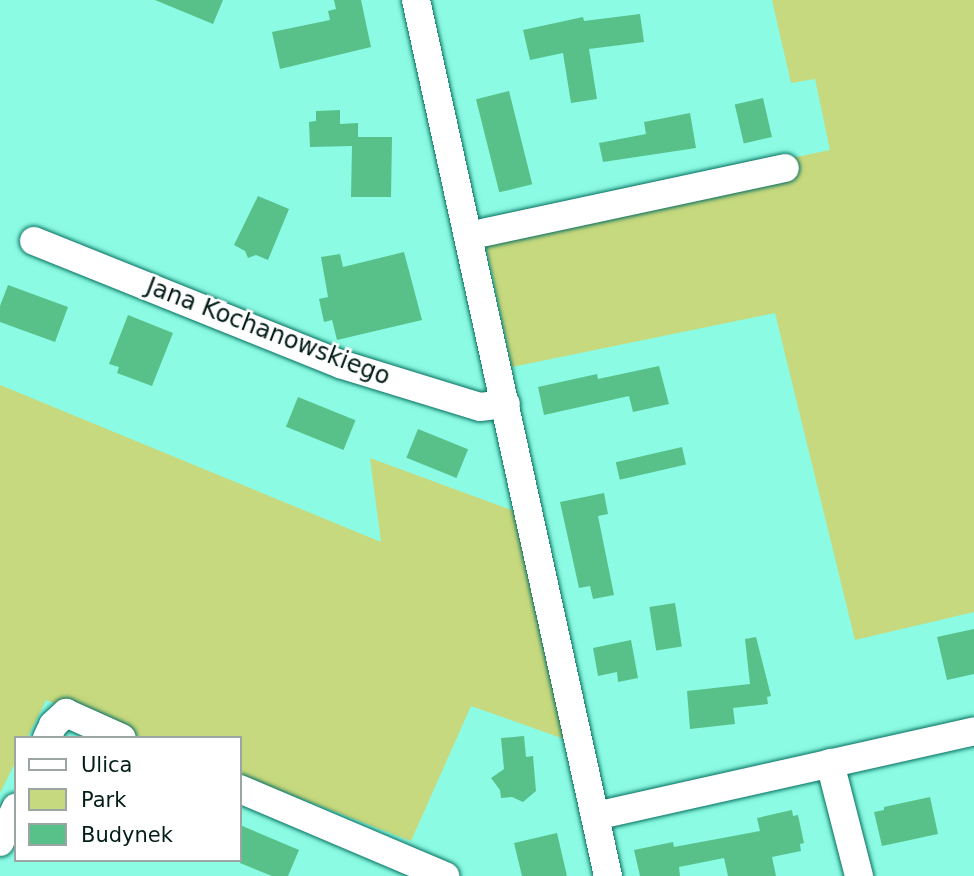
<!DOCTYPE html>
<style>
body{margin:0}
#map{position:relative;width:974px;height:876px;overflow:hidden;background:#8bfbe3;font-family:"DejaVu Sans",sans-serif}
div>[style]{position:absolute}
.green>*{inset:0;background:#c7d97e}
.building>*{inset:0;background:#58c18a;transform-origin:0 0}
.roads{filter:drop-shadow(0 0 2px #056e5e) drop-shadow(0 0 2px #056e5e)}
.street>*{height:28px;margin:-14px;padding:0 14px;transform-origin:14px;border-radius:14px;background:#fff}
span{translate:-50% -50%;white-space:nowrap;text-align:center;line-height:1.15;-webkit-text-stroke:5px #fff;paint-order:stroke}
.street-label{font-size:24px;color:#041d18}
.legend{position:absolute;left:14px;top:736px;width:228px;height:126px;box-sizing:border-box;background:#fff;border:2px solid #9ba5a3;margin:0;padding:9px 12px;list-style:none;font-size:21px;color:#041d18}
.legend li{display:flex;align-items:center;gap:14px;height:35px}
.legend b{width:35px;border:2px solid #9ba5a3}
</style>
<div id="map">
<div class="green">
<div style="clip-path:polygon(772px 0,974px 0,974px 612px,855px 640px,775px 313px,512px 367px,481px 223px,830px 150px,815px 79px,791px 83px)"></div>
<div style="clip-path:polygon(0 385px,381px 542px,370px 458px,517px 512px,567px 740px,471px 706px,411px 841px,240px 775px,240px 738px,144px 738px,46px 700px,27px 738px,16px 738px,16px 761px,0 793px)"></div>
</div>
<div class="building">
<div style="clip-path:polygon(155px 0,223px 0,213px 24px)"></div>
<div style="clip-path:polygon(334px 0,361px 0,371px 47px,280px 69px,272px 32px,330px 20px,328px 11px,336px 9px)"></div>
<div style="clip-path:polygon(640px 14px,644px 42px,589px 49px,597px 99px,571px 103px,563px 53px,530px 60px,523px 30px,583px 17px,584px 21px)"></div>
<div style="left:509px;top:91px;width:96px;height:34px;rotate:76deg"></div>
<div style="left:763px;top:98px;width:40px;height:29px;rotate:77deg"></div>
<div style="clip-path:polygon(340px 110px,340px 124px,358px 123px,358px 137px,392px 137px,391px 197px,351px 197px,352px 146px,310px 147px,309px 122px,316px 121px,316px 111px)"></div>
<div style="clip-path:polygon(690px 113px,696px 148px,603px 162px,599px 143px,646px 134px,644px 122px)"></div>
<div style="clip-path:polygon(258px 196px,289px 209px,268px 260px,256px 255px,248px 258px,245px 251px,234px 245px)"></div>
<div style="clip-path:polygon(404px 252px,422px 320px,337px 340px,332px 320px,324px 322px,319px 299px,328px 297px,321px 257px,340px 254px,343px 267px)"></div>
<div style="clip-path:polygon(8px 285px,68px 307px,55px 342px,0 322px,0 306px)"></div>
<div style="clip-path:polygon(128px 315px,173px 333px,152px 386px,117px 373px,119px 367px,109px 364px)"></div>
<div style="clip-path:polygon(659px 366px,669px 404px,633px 412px,629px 396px,544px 415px,538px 387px,597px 374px,598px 379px)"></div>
<div style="left:298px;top:397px;width:62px;height:32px;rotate:22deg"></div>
<div style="left:418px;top:429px;width:54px;height:31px;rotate:22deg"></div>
<div style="left:682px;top:447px;width:18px;height:68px;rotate:77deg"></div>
<div style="clip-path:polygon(604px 493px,608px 514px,598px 516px,614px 595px,593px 599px,590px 586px,579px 588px,560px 502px)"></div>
<div style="left:675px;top:603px;width:44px;height:26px;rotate:81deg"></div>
<div style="clip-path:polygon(974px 629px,974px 674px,947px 680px,937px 637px)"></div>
<div style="clip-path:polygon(756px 637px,771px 696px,767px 697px,768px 704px,733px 708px,735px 724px,690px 729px,687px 691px,750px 684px,745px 639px)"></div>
<div style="clip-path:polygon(631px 640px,638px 678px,618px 682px,617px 672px,598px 676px,593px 648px)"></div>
<div style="clip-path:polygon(524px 736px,526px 757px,533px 756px,536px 791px,523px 802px,512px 797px,501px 798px,500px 790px,491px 778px,504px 769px,501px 738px)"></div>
<div style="clip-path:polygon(930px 797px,938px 834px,882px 846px,874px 812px,884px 810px,884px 807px)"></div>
<div style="clip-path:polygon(792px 810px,793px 816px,798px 815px,804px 843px,800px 844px,801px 851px,772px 857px,776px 876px,728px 876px,724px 858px,679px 867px,680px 876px,640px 876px,634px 850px,673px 842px,674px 847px,760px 831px,757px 818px)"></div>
<div style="clip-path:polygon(240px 825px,299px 850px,288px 876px,272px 876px,240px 863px)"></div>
<div style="clip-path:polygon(557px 833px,567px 876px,522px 876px,514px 843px)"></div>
</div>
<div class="roads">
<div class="street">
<div style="left:416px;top:0;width:897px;rotate:77.64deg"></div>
<div style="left:468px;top:236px;width:324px;rotate:-12.1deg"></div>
<div style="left:34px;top:241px;width:330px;rotate:21.9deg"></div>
<div style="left:340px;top:364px;width:146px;rotate:17.1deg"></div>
<div style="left:480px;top:407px;width:26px;rotate:-7deg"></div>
<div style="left:47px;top:738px;width:14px;rotate:-65deg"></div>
<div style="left:53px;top:725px;width:18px;rotate:-43deg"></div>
<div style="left:66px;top:713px;width:61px;rotate:24.1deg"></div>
<div style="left:830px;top:763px;width:117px;rotate:75.6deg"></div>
<div style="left:240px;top:789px;width:223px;rotate:23deg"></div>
<div style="left:595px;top:816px;width:388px;rotate:-12.6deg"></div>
<div style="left:0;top:842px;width:38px;rotate:-65deg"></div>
</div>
</div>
<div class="street-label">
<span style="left:268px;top:332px;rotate:21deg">Jana Kochanowskiego</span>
</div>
<ul class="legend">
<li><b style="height:9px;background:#fff"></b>Ulica</li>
<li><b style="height:19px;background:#c7d97e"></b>Park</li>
<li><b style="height:19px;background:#58c18a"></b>Budynek</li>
</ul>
</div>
